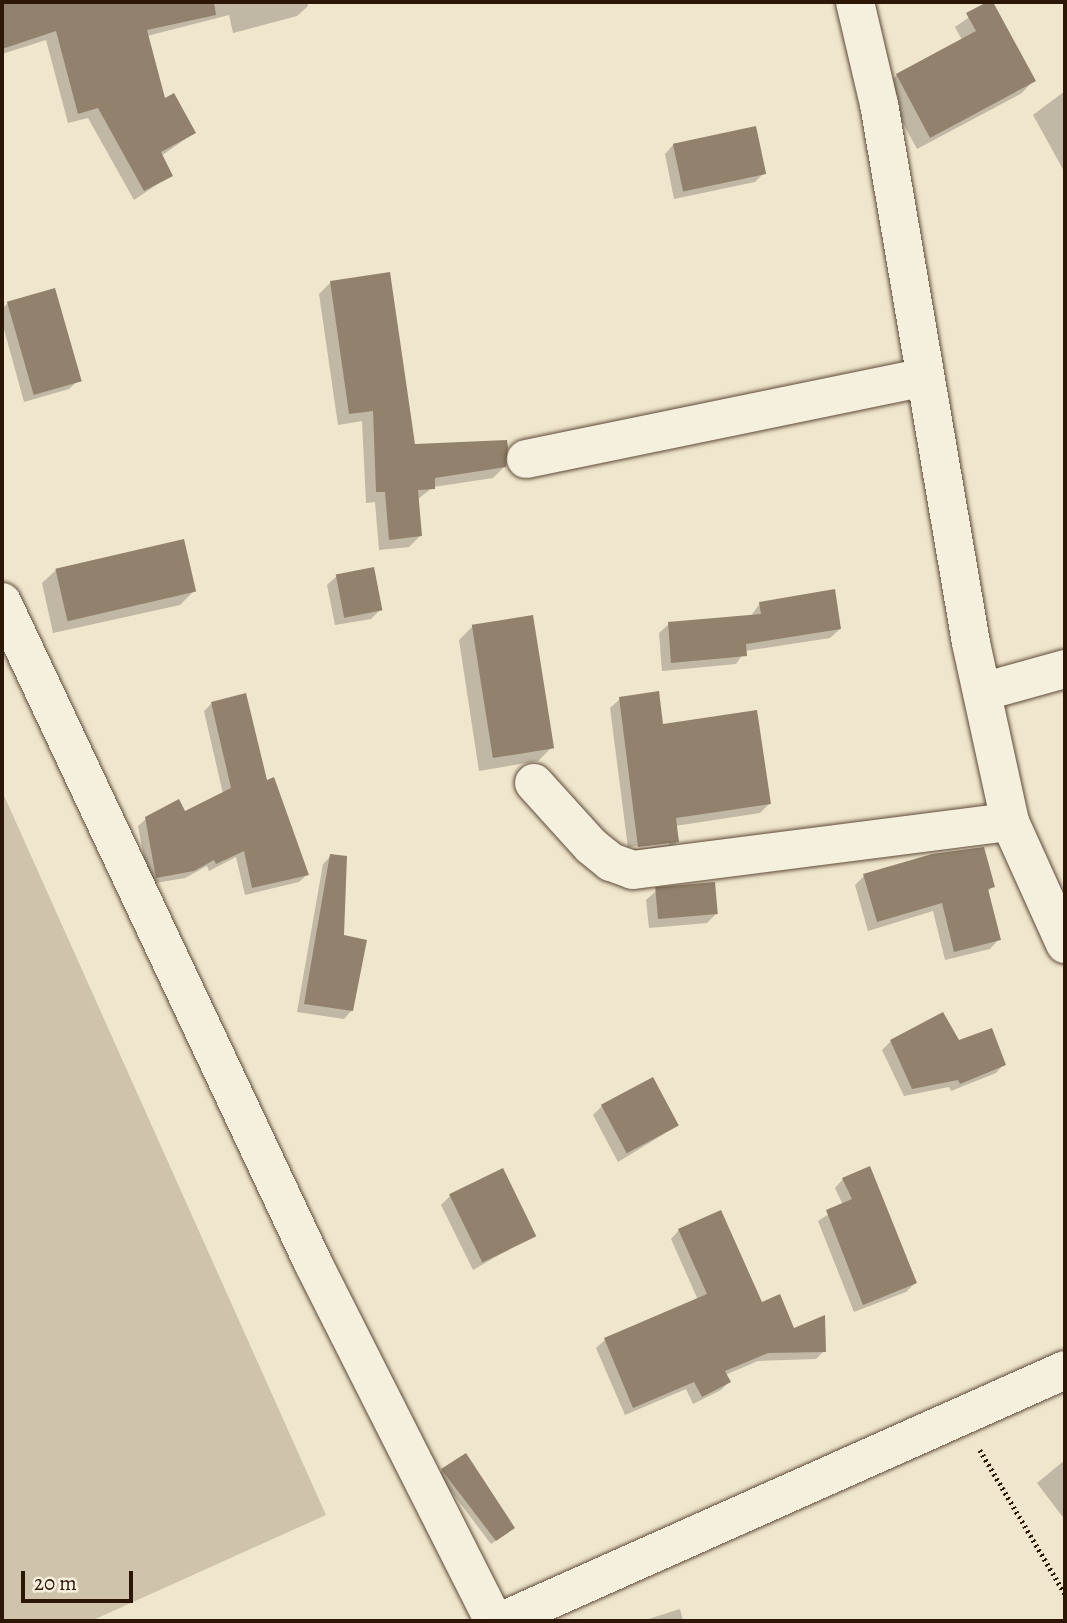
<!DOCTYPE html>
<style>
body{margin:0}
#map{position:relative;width:1067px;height:1623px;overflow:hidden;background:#f0e6cd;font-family:Alegreya,serif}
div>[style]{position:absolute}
.green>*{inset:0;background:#cfc3ab}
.shadow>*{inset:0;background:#0003}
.building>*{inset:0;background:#92826d;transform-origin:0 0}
.path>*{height:4.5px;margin-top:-2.25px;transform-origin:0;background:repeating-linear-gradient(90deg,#2c1606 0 2px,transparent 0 5.5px)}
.roads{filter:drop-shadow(0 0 2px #5d4a38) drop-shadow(0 0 2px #5d4a38)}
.street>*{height:38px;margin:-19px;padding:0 19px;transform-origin:19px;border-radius:19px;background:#f5efde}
.secondary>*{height:38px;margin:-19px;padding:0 19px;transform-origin:19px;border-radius:19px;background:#f5efde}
span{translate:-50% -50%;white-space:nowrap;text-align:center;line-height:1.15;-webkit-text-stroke:5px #f5efde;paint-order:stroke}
.frame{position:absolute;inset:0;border:4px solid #2c1606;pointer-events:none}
.scale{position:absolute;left:21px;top:1571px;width:112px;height:32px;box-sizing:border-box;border:4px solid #2c1606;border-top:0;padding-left:9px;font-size:21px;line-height:24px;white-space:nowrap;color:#2c1606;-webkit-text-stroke:5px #f5efde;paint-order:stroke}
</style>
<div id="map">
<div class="green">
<div style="clip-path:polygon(2px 791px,326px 1515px,91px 1621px,2px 1621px)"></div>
</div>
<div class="shadow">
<div style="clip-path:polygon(2px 2px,307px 2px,308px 6px,297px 16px,233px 33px,229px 15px,147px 36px,164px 101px,194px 133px,161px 156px,171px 175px,134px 200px,88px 118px,68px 123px,46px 40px,2px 54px)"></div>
<div style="clip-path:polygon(991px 2px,1034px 80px,1022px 93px,917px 149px,884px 88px,897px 75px,962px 40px,955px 27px)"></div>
<div style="clip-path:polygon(1065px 91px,1065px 173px,1033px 115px)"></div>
<div style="clip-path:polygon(674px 144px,764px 173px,755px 182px,674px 199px,665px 154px)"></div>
<div style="clip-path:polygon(331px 282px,413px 446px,505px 466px,493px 478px,433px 487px,417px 500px,420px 536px,409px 547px,379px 550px,375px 502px,366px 503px,362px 421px,338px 425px,319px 294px)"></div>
<div style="clip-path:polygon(8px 303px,79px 380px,69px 389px,24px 402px,2px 322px,2px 309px)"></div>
<div style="clip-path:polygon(56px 570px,194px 591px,180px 605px,53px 633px,42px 583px)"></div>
<div style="clip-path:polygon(337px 576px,380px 610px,371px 619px,335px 625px,327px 585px)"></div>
<div style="clip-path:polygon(760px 603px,840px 629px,830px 638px,745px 651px,736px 664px,662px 671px,659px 633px,669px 624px,751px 616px)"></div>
<div style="clip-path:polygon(473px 626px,552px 747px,538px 761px,479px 771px,459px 640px)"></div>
<div style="clip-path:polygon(evenodd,620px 699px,662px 726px,769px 804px,760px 813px,675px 826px,677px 842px,667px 851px,629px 856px,610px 708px,620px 699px,669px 842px,669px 845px,630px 850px,629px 847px,669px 842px)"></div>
<div style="clip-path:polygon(212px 703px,266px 782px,307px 875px,299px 882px,245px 895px,236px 857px,209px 871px,207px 866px,185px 878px,149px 884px,138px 826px,146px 819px,185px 813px,223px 794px,204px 711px)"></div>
<div style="clip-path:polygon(331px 856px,352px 1010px,344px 1019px,297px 1012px,323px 864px)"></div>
<div style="clip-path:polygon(864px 876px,993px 886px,987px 893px,999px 939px,990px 949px,945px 960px,933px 911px,868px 931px,855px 885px)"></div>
<div style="clip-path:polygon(656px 891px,717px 913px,707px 923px,649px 928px,646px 900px)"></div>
<div style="clip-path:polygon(891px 1041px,959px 1043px,1004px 1064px,996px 1073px,951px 1091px,949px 1087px,904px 1096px,882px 1050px)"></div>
<div style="clip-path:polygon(602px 1106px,677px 1126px,618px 1162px,593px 1115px)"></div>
<div style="clip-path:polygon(843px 1179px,915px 1283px,906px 1292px,854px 1312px,818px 1221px,843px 1205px,835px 1188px)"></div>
<div style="clip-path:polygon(450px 1196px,534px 1235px,473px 1270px,441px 1205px)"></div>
<div style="clip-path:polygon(679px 1230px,761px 1304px,824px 1351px,816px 1359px,758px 1361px,725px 1375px,729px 1382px,721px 1390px,693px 1404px,686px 1389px,625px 1415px,596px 1348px,605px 1340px,698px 1300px,671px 1239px)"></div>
<div style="clip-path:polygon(1065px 1460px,1065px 1520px,1037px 1483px)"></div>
<div style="clip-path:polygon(443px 1470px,508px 1532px,491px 1544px,438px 1474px)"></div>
<div style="clip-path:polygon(680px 1609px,683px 1621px,642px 1621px)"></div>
</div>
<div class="building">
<div style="clip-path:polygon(2px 2px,214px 2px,216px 15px,147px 30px,165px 98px,174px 93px,196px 133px,161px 152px,173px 176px,144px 191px,98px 108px,78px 114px,56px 31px,2px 49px)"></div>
<div style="clip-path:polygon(987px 2px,993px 2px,1036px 81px,930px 138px,896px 74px,976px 31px,966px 13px)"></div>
<div style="left:756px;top:126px;width:49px;height:85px;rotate:78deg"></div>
<div style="clip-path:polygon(390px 272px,415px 444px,507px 440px,508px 447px,506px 467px,435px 478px,435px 489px,418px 490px,422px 536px,389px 540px,385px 492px,376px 492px,373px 411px,349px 414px,330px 281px)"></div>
<div style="left:55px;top:288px;width:97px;height:50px;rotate:74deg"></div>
<div style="left:184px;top:539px;width:54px;height:132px;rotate:77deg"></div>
<div style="left:374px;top:567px;width:44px;height:39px;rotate:79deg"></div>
<div style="clip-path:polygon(835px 589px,841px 629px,746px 644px,747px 656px,671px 663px,668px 622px,761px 614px,759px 602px)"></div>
<div style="left:533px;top:615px;width:135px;height:62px;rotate:81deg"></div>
<div style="clip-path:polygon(659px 691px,663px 724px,757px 710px,771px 804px,676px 818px,679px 842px,638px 847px,619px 697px)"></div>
<div style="clip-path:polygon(246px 693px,267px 780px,274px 777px,309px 875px,252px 888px,244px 851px,216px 864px,214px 860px,194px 871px,156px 878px,145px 817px,179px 799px,185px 811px,231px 788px,211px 702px)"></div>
<div style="clip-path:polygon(984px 847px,995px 887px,988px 889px,1001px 940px,954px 952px,942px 903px,877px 922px,863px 874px,932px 854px)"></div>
<div style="clip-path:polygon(330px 854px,347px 856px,344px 935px,367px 940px,353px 1011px,304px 1004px)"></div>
<div style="left:715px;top:882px;width:32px;height:60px;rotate:85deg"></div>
<div style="clip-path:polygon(943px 1012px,959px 1040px,992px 1028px,1006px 1065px,960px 1084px,958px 1080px,912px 1089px,890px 1040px)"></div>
<div style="left:653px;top:1077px;width:55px;height:59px;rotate:62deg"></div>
<div style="clip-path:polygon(870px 1166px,917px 1283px,863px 1305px,826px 1210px,852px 1199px,842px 1178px)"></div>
<div style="left:503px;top:1168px;width:76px;height:60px;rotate:64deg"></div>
<div style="clip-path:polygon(721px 1210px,762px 1302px,780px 1294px,794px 1328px,825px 1315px,826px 1352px,768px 1353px,725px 1371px,731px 1382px,702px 1397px,694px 1382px,633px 1408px,604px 1338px,707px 1294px,678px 1229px)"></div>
<div style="clip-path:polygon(466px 1453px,515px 1528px,496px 1541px,441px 1469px)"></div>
</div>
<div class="path">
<div style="left:980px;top:1450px;width:167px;rotate:59.4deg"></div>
</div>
<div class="roads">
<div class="street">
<div style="left:855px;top:2px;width:105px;rotate:76.8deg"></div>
<div style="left:879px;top:104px;width:547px;rotate:80.31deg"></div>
<div style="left:971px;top:643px;width:183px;rotate:77.7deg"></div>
<div style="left:1010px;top:822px;width:134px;rotate:65.7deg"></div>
<div style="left:526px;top:459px;width:407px;rotate:-11.6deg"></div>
<div style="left:2px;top:602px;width:731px;rotate:64.8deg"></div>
<div style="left:313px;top:1263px;width:401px;rotate:63.2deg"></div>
<div style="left:982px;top:692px;width:86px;rotate:-15.5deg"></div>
<div style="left:534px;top:783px;width:85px;rotate:47.9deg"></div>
<div style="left:591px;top:846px;width:26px;rotate:39deg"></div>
<div style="left:611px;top:862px;width:23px;rotate:20deg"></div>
<div style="left:633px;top:870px;width:380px;rotate:-7.3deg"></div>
</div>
<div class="secondary">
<div style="left:502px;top:1621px;width:616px;rotate:-24.03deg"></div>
</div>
</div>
<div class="frame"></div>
<div class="scale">20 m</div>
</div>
